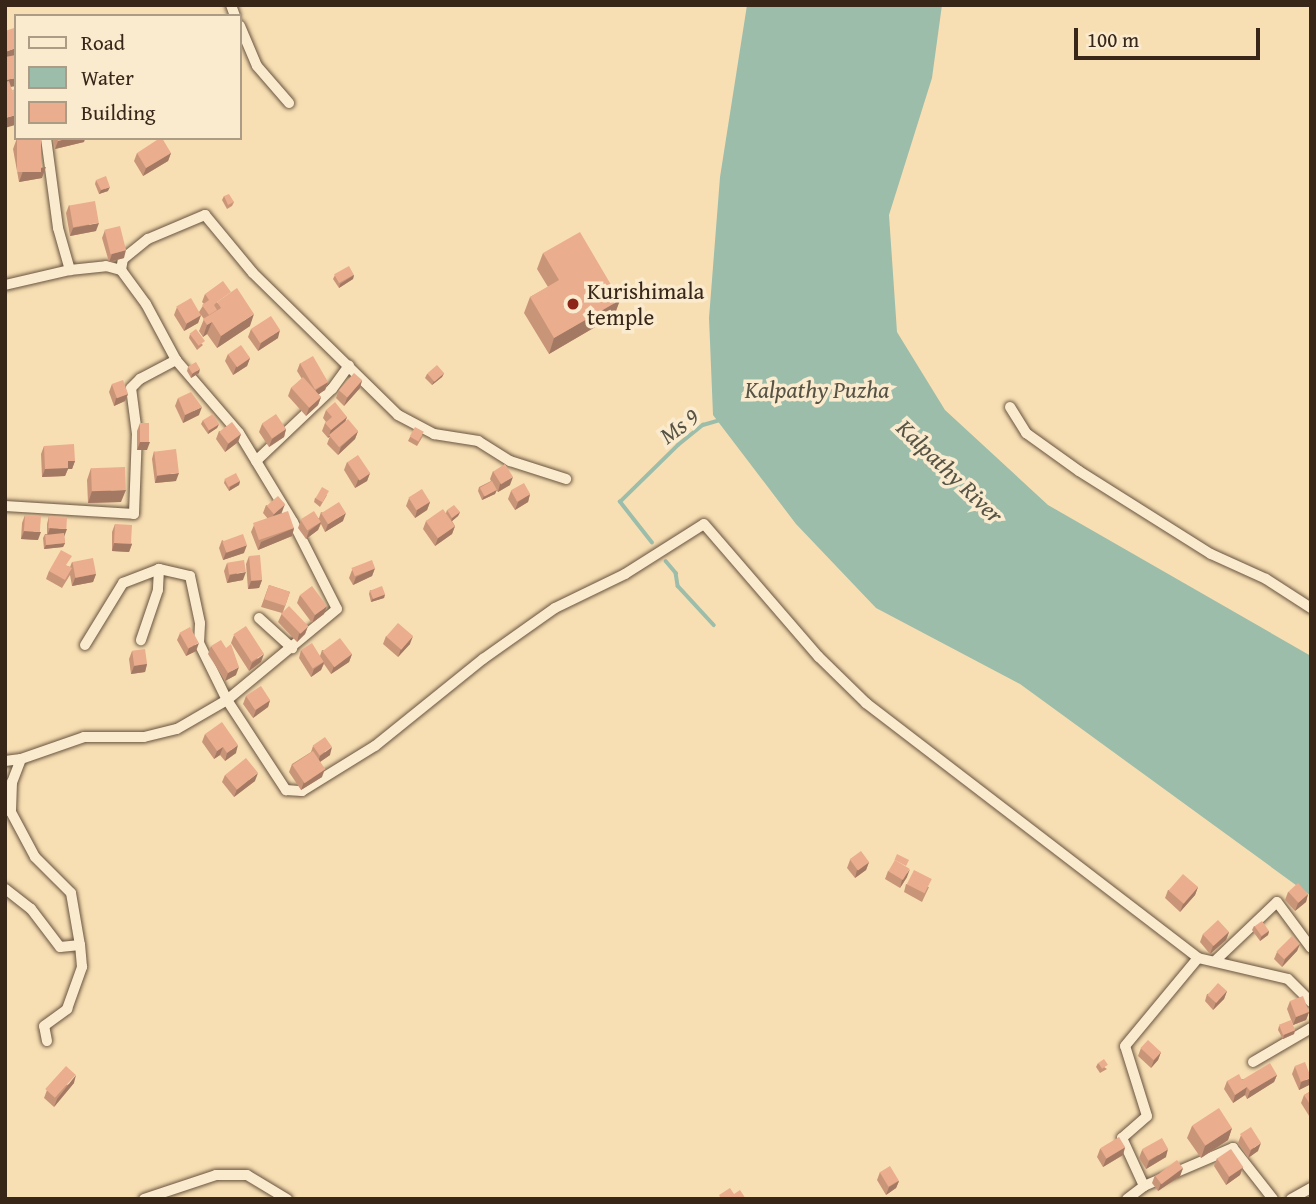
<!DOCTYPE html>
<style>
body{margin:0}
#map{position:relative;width:1316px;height:1204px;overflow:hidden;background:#f8dfb3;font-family:"Gentium Book Plus",serif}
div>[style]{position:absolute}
.water>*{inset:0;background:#9dbdab}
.stream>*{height:3.5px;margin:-1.75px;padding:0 1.75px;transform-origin:1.75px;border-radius:1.75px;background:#9dbdab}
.roads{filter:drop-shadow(0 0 2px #685440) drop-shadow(0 0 2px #685440)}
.minor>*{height:10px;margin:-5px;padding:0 5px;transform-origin:5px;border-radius:5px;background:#faeace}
.wall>*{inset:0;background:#c99579}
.shaded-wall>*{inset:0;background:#a47963}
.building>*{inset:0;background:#eaad8d;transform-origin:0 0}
.dots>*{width:19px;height:19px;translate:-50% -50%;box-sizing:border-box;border:4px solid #faeace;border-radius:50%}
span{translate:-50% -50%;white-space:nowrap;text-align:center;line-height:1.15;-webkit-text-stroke:7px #faeace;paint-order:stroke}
.poi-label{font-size:23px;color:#382619}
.left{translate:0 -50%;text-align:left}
.water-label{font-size:24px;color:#565345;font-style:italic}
.frame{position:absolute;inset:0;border:7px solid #382619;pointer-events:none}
.legend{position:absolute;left:14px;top:14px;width:228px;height:126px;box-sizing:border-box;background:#faeace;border:2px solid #ac9c86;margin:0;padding:9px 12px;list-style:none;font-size:21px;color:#382619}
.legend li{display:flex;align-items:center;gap:14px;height:35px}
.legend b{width:35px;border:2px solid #ac9c86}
.scale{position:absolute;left:1074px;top:28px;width:186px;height:32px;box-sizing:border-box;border:4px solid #382619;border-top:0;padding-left:9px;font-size:21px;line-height:24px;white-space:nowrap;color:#382619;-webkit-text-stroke:5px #faeace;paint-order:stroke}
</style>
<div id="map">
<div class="water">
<div style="clip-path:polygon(747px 5px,942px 5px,932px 78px,889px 215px,897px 332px,945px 410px,1048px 505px,1311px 656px,1311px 896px,1020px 684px,876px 608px,796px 524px,713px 415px,709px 318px,720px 177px)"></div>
</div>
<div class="stream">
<div style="left:652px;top:543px;width:52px;rotate:-128deg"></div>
<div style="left:620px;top:502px;width:81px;rotate:-44.5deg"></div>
<div style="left:678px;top:445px;width:32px;rotate:-39deg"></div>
<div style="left:703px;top:425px;width:18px;rotate:-16deg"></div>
<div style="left:666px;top:561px;width:16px;rotate:50deg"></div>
<div style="left:676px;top:573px;width:13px;rotate:81deg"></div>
<div style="left:678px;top:586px;width:53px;rotate:47.3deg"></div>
</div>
<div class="roads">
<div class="minor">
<div style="left:231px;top:5px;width:12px;rotate:70deg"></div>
<div style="left:240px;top:26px;width:43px;rotate:67deg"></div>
<div style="left:257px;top:66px;width:49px;rotate:49.1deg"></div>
<div style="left:46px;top:138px;width:91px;rotate:82.4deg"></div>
<div style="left:58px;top:228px;width:44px;rotate:74.1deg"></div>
<div style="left:121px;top:270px;width:11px;rotate:-80deg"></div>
<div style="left:123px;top:259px;width:32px;rotate:-39deg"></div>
<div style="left:148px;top:239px;width:62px;rotate:-22.8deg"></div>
<div style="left:205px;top:215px;width:75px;rotate:50.4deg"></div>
<div style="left:253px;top:273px;width:203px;rotate:44.4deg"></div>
<div style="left:398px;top:415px;width:41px;rotate:27.8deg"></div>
<div style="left:434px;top:434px;width:45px;rotate:9deg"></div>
<div style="left:478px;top:441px;width:38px;rotate:32deg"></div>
<div style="left:510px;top:461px;width:59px;rotate:17.8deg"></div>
<div style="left:5px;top:285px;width:67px;rotate:-13deg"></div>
<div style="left:70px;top:270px;width:36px;rotate:-6deg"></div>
<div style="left:106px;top:266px;width:16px;rotate:15deg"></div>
<div style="left:121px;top:270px;width:42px;rotate:53.7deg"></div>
<div style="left:146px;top:304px;width:64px;rotate:61.8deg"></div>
<div style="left:176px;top:360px;width:96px;rotate:49.2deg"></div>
<div style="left:239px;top:433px;width:104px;rotate:58.8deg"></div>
<div style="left:293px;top:522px;width:97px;rotate:63.2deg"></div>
<div style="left:337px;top:609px;width:143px;rotate:140.4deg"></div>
<div style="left:227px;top:700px;width:108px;rotate:56.8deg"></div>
<div style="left:286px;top:790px;width:16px;rotate:4deg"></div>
<div style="left:302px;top:791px;width:86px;rotate:-31.7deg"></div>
<div style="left:375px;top:746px;width:139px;rotate:-38.9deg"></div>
<div style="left:483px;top:659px;width:88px;rotate:-35.3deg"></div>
<div style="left:555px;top:608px;width:78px;rotate:-25.9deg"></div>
<div style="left:625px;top:574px;width:93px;rotate:-32.3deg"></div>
<div style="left:704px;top:524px;width:176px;rotate:49.2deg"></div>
<div style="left:819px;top:657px;width:66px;rotate:44.4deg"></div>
<div style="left:866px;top:703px;width:419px;rotate:37.5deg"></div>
<div style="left:1198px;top:958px;width:92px;rotate:13.1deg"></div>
<div style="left:1288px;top:979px;width:33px;rotate:45deg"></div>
<div style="left:1010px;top:407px;width:31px;rotate:58deg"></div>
<div style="left:1026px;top:433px;width:65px;rotate:35.6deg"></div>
<div style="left:1079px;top:471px;width:156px;rotate:32.2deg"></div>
<div style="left:1211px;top:554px;width:60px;rotate:24.4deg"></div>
<div style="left:1266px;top:579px;width:54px;rotate:32.8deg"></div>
<div style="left:256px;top:461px;width:105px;rotate:-43.5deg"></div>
<div style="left:332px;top:389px;width:29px;rotate:-54deg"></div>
<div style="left:5px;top:506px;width:129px;rotate:3.5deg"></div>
<div style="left:134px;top:514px;width:80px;rotate:-87.9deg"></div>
<div style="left:137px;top:434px;width:46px;rotate:-97.4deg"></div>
<div style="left:131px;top:388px;width:13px;rotate:-45deg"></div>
<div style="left:140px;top:379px;width:41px;rotate:-27.8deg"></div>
<div style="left:259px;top:618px;width:45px;rotate:42.3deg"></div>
<div style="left:85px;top:645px;width:73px;rotate:-58.5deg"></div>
<div style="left:123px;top:583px;width:39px;rotate:-21deg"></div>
<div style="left:159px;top:569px;width:21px;rotate:93deg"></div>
<div style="left:158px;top:590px;width:53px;rotate:108.8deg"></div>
<div style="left:21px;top:759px;width:67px;rotate:-19.2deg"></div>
<div style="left:84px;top:737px;width:60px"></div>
<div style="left:144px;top:737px;width:34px;rotate:-14deg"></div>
<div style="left:177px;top:729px;width:58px;rotate:-30.1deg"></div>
<div style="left:227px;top:700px;width:64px;rotate:-116.2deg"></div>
<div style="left:199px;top:643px;width:20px;rotate:-87deg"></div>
<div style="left:200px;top:623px;width:48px;rotate:-102deg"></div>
<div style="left:190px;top:576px;width:32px;rotate:-167deg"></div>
<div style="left:5px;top:761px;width:16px;rotate:-7deg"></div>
<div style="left:21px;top:759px;width:25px;rotate:111deg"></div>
<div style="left:12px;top:782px;width:30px;rotate:92deg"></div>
<div style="left:11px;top:812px;width:51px;rotate:61.9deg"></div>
<div style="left:35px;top:857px;width:51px;rotate:45deg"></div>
<div style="left:71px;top:893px;width:53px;rotate:80.2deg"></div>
<div style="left:80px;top:945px;width:20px;rotate:174deg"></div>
<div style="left:60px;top:947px;width:48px;rotate:-127.3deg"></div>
<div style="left:31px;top:909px;width:33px;rotate:-142deg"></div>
<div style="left:1216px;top:960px;width:84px;rotate:-43.6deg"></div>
<div style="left:1277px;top:902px;width:57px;rotate:53.5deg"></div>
<div style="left:47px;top:1041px;width:15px;rotate:-101deg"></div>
<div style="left:44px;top:1026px;width:29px;rotate:-36deg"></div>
<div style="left:67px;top:1009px;width:45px;rotate:-70.3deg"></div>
<div style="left:82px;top:967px;width:22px;rotate:-95deg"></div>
<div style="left:1253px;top:1062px;width:67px;rotate:-30.4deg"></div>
<div style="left:1144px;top:1186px;width:97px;rotate:-23.1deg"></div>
<div style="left:1233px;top:1148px;width:65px;rotate:51.9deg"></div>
<div style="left:144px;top:1199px;width:76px;rotate:-18.4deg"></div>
<div style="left:216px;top:1175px;width:31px"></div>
<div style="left:247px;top:1175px;width:47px;rotate:31deg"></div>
<div style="left:1127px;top:1199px;width:21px;rotate:-37deg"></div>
<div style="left:1144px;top:1186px;width:53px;rotate:-114.6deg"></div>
<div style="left:1122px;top:1138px;width:33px;rotate:-41deg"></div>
<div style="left:1147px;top:1116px;width:73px;rotate:-107.4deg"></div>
<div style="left:1125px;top:1046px;width:114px;rotate:-50.3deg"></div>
<div style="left:1291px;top:1199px;width:23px;rotate:-29deg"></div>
</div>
</div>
<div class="wall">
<div style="clip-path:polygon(17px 138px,42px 178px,19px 182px,13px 149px)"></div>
<div style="clip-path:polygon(53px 138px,85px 138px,84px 142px,55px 149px)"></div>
<div style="clip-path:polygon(137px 153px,171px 153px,168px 161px,143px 176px,134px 161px)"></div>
<div style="clip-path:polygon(96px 180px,108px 191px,99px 194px,95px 184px)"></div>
<div style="clip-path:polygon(224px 196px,234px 202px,232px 206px,227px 209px,222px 200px)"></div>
<div style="clip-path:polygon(69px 205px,96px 231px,70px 236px,66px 213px)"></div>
<div style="clip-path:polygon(105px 230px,124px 258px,109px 262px,102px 238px)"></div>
<div style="clip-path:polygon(543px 253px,620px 300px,614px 316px,549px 354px,524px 313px,530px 297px,548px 287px,537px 269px)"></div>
<div style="clip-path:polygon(335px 275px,354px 275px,353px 279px,339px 288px,333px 279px)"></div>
<div style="clip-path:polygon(205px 294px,250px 326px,217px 348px,207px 334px,203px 337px,199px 331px,204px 319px,201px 315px,198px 323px,184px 331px,174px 315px,177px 307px,199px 312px,204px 304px,202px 302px)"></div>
<div style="clip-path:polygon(251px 329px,278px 338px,258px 351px,248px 337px)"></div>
<div style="clip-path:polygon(190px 334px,203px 345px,197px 350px,189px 338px)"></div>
<div style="clip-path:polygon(228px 354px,250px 358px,247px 366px,233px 375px,225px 361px)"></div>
<div style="clip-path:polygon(300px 363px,328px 382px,325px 390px,318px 394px,321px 397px,318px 405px,306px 416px,288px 396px,291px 388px,302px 379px,297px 371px)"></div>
<div style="clip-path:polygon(188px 367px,199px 373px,191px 378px,187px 371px)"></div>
<div style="clip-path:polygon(444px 373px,442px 377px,432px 385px,425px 378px,427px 374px)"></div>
<div style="clip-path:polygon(362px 380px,360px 388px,344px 406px,336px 398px,339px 390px)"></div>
<div style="clip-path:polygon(112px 384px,128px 394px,125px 401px,114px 406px,109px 392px)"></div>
<div style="clip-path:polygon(178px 398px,199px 415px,183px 423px,175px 406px)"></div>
<div style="clip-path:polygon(326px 410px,347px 417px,345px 422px,358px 431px,355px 439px,338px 455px,327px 444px,330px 436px,328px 438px,322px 431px,325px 423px,326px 422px,323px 418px)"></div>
<div style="clip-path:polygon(203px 420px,219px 424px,217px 428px,208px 434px,201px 424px)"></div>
<div style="clip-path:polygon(140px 423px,147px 450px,137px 450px,137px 431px)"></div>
<div style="clip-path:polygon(262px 424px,286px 429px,284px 437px,269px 447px,259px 432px)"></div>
<div style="clip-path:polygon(219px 431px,241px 434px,238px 442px,225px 452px,216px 439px)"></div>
<div style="clip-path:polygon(423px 436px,417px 446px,408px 441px,410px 437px)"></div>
<div style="clip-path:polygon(44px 446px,75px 461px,72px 469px,68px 469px,65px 476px,42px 477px,41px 454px)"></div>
<div style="clip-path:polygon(154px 451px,176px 481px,155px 483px,152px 459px)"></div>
<div style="clip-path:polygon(347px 462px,370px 473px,367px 481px,355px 488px,344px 470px)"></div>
<div style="clip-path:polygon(91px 468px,121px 502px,88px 503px,87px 480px)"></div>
<div style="clip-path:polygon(493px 471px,510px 485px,498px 492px,496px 490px,495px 494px,482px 500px,478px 491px,479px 487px,491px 481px,490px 479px)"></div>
<div style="clip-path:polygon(225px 479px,240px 481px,239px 485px,229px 491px,224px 483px)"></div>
<div style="clip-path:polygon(511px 491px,530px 494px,528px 502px,515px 510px,508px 499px)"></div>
<div style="clip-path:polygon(327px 495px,320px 507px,314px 502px,315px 498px)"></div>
<div style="clip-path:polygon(409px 498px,430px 502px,427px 510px,415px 518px,406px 506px)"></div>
<div style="clip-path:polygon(266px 505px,282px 512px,280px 514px,294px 528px,292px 536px,258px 550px,251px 532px,254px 525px,268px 519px,263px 513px)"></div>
<div style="clip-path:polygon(447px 510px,460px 512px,458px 516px,452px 521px,455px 526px,452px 534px,435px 546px,423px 529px,426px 521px,446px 513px)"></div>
<div style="clip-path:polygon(321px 512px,343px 521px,325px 532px,321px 524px,318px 530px,306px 539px,298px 528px,301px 520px,319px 518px)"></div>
<div style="clip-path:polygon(25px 515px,38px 540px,21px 539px,22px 523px)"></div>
<div style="clip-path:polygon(49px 516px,64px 536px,65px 543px,63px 547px,44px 549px,43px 538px,45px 534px,47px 534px,47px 524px)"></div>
<div style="clip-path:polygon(115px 524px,132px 544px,129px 552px,112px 551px,112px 532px)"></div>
<div style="clip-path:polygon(222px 540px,244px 553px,223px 560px,219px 548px)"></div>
<div style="clip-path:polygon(249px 556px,262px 580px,259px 588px,248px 589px,246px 564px)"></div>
<div style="clip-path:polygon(72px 562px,96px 574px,93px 582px,72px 586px,70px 575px,62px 588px,46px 579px,49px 571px,68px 566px,70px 567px)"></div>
<div style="clip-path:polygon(227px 563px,243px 580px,227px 583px,224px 571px)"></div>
<div style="clip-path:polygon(375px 568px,372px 576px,353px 585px,349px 578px,352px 570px)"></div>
<div style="clip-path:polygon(269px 585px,290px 592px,283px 612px,308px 626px,305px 634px,297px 642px,278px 622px,282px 613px,261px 607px)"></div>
<div style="clip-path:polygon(370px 590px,385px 594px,384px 598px,371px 602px,369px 594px)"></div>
<div style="clip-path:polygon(300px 595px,324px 614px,312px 623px,297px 603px)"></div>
<div style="clip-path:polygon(180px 633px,196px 651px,186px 656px,177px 640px)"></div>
<div style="clip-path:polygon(234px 635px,261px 662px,249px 671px,231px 643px)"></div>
<div style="clip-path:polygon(386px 636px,410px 644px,398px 657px,383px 644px)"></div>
<div style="clip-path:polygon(211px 646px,236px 675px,225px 681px,208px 654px)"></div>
<div style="clip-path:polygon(301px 650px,320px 656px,322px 650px,352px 654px,349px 662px,331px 674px,324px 664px,321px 670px,311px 677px,299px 658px)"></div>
<div style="clip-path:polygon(132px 651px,147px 664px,145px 672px,131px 674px,129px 659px)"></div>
<div style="clip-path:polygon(246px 696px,270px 700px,268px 707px,253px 718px,243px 704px)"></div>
<div style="clip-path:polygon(205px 734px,236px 753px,225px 761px,220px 755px,214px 759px,202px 742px)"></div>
<div style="clip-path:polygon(313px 746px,330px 755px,320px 762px,322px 777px,301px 790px,289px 772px,292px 764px,311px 752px)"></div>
<div style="clip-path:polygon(225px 775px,255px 781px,234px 797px,222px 782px)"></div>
<div style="clip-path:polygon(850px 860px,869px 862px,866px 870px,855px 878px,847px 868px)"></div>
<div style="clip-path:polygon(906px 867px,907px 877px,900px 888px,885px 879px,888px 871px)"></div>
<div style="clip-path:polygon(906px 884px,929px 887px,922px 902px,904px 892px)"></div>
<div style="clip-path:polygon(1198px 887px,1195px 895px,1180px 912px,1165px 898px,1168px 890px)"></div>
<div style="clip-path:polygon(1288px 892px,1308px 894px,1306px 902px,1295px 911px,1285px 900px)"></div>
<div style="clip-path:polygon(1254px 926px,1269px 931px,1268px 935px,1260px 941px,1252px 930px)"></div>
<div style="clip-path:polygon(1229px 932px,1226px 940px,1210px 954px,1200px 942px,1203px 934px)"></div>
<div style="clip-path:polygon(1300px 944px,1297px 951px,1282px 967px,1274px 959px,1277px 952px)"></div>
<div style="clip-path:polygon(1227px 991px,1224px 999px,1213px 1010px,1205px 1001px,1207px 994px)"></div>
<div style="clip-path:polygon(1290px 1001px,1309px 1012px,1306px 1020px,1293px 1025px,1287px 1009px)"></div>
<div style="clip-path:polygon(1279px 1026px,1295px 1030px,1294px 1034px,1283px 1039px,1278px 1030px)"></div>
<div style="clip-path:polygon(1141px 1048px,1161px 1052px,1158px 1060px,1151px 1068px,1138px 1056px)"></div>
<div style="clip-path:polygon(1098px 1063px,1107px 1069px,1100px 1073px,1096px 1067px)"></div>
<div style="clip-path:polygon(1295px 1066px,1309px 1085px,1299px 1090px,1292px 1074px)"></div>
<div style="clip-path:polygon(1277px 1075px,1274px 1082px,1247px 1099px,1245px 1095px,1233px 1103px,1224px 1089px,1227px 1081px)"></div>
<div style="clip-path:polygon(74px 1083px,54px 1107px,44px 1098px,47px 1090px)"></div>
<div style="clip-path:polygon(1311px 1091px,1311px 1119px,1301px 1103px,1304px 1095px)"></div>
<div style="clip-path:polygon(1192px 1126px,1232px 1128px,1228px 1140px,1201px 1158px,1187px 1138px)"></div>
<div style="clip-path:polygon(1241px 1135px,1258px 1151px,1248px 1158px,1238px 1143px)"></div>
<div style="clip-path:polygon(1125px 1147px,1123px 1155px,1103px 1167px,1097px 1157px,1100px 1149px)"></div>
<div style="clip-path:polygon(1142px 1150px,1166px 1157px,1146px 1169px,1139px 1158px)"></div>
<div style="clip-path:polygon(1217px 1158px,1243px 1167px,1240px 1175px,1226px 1185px,1214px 1166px)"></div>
<div style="clip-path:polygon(1183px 1168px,1180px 1176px,1158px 1191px,1152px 1183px,1155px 1175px)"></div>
<div style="clip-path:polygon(880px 1172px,899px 1181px,896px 1188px,886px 1195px,877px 1180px)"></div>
</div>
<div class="shaded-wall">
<div style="clip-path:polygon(16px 48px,16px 55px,5px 59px,5px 52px)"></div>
<div style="clip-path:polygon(16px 78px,16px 86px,5px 88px,5px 80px)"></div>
<div style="clip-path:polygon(16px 115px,15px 125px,5px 128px,5px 118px)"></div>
<div style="clip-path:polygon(70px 138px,85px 138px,84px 142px,55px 149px,58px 141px)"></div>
<div style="clip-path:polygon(171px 153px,168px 161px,143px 176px,146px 168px)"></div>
<div style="clip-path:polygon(46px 167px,42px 178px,19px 182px,23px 171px)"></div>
<div style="clip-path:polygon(110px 187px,108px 191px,99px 194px,101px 190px)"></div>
<div style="clip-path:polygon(99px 223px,96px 231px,70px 236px,73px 228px)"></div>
<div style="clip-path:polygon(126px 250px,124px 258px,109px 262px,112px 254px)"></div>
<div style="clip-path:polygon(354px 275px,353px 279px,339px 288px,340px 284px)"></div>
<div style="clip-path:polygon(620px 300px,614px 316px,549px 354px,554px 338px)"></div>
<div style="clip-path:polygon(254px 314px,250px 326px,217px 348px,221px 336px)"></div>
<div style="clip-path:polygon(201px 315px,198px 323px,184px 331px,187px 323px)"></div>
<div style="clip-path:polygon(212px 322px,207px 334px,203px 337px,207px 325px)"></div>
<div style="clip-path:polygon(280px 330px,278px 338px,258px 351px,261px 343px)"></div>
<div style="clip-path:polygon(250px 358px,247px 366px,233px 375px,236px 367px)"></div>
<div style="clip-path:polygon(200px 369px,199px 373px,191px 378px,192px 374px)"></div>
<div style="clip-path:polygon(444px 373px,442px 377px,432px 385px,434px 381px)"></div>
<div style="clip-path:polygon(362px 380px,360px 388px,344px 406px,347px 398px)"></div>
<div style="clip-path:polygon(328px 382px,325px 390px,313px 398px,316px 390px)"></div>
<div style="clip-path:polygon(128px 394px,125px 401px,114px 406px,116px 398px)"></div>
<div style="clip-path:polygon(321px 397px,318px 405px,306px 416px,309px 408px)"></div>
<div style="clip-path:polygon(202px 407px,199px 415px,183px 423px,185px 415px)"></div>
<div style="clip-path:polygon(347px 417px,344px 425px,328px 438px,331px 430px)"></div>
<div style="clip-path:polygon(219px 424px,217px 428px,208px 434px,209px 430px)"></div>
<div style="clip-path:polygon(286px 429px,284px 437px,269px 447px,272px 439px)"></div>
<div style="clip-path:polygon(358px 431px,355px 439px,338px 455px,341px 447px)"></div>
<div style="clip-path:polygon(241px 434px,238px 442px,225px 452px,228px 444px)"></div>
<div style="clip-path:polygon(140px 442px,150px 442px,147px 450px,137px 450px)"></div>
<div style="clip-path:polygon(68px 461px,75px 461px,72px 469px,68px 469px,65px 476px,42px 477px,45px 469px)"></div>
<div style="clip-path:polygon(179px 473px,176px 481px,155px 483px,157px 476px)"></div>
<div style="clip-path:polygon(370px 473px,367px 481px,355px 488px,358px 480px)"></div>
<div style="clip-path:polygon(513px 477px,510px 485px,498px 492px,500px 484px)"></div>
<div style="clip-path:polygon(240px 481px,239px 485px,229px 491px,230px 487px)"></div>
<div style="clip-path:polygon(126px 490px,121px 502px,88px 503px,92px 491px)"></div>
<div style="clip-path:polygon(497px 490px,495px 494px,482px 500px,484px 496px)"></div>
<div style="clip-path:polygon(530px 494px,528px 502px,515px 510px,518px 502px)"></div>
<div style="clip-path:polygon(430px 502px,427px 510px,415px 518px,417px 510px)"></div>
<div style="clip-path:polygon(285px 504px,282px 512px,271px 522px,274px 514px)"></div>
<div style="clip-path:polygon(460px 512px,458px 516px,451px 522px,452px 518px)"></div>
<div style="clip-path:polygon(346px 513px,343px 521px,325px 532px,328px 524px)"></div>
<div style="clip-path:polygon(321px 522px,318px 530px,306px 539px,309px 531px)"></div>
<div style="clip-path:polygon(455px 526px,452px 534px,435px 546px,438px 538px)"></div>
<div style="clip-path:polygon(50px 528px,67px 529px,64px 537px,47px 536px)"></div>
<div style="clip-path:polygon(294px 528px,292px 536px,258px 550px,261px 542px)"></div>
<div style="clip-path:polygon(24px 531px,41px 532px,38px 540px,21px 539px)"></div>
<div style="clip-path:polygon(65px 543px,63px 547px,44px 549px,46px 545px)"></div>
<div style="clip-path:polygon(114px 543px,132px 544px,129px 552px,112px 551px)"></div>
<div style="clip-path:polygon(247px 545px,244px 553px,223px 560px,226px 552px)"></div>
<div style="clip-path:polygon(375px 568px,372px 576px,353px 585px,356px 577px)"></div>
<div style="clip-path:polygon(246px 572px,243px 580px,227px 583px,230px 575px)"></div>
<div style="clip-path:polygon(96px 574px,93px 582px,72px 586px,75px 578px)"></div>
<div style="clip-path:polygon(262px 580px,259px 588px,248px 589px,251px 581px)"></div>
<div style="clip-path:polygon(385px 594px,384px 598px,371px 602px,373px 598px)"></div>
<div style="clip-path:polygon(327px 606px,324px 614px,312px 623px,315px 615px)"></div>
<div style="clip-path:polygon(308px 626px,305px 634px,297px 642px,299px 634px)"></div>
<div style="clip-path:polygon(413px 636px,410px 644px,398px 657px,401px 649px)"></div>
<div style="clip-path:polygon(199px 643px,196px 651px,186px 656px,189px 648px)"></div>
<div style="clip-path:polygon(264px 654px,261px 662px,249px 671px,252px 663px)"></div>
<div style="clip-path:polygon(352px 654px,349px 662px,331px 674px,334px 666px)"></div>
<div style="clip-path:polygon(324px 662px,321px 670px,311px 677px,314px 669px)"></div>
<div style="clip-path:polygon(147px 664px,145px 672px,131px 674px,134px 666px)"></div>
<div style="clip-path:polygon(239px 667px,236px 675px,225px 681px,228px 673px)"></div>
<div style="clip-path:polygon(270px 700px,268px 707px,253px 718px,256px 710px)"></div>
<div style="clip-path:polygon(238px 745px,236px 753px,225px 761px,227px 753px)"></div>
<div style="clip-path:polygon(223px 747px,220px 755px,214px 759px,217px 751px)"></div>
<div style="clip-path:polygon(332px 747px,330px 755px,317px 764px,320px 756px)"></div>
<div style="clip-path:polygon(325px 769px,322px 777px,301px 790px,304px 782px)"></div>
<div style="clip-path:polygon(258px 773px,255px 781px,234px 797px,237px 789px)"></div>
<div style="clip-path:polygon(869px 862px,866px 870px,855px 878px,857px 870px)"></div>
<div style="clip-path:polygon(910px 869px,907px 877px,900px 888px,902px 880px)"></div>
<div style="clip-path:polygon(1198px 887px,1195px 895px,1180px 912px,1183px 904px)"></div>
<div style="clip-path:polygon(1308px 894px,1306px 902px,1295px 911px,1298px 903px)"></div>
<div style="clip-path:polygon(1269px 931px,1268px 935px,1260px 941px,1261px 937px)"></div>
<div style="clip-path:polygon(1229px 932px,1226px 940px,1210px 954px,1213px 946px)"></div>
<div style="clip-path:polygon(1300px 944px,1297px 951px,1282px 967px,1285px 959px)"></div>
<div style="clip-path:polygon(1227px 991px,1224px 999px,1213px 1010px,1216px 1002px)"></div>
<div style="clip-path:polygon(1309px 1012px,1306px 1020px,1293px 1025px,1296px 1017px)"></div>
<div style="clip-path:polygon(1295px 1030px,1294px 1034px,1283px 1039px,1284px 1035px)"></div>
<div style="clip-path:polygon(1161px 1052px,1158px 1060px,1151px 1068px,1154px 1060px)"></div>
<div style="clip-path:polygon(76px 1075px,74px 1083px,54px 1107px,57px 1099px)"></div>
<div style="clip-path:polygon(1277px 1075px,1274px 1082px,1247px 1099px,1250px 1091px)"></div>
<div style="clip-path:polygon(1311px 1078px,1309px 1085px,1299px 1090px,1301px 1082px)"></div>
<div style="clip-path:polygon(1247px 1087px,1245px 1095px,1233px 1103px,1235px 1095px)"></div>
<div style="clip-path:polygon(1232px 1128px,1228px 1140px,1201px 1158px,1205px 1146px)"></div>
<div style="clip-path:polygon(1261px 1143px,1258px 1151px,1248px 1158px,1251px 1150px)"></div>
<div style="clip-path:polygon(1125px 1147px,1123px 1155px,1103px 1167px,1106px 1159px)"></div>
<div style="clip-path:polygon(1168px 1149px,1166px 1157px,1146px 1169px,1149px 1161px)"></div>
<div style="clip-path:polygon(1243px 1167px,1240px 1175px,1226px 1185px,1229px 1177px)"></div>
<div style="clip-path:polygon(1183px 1168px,1180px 1176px,1158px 1191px,1161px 1183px)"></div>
<div style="clip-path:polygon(899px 1181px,896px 1188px,886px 1195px,889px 1187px)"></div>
</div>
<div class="building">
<div style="clip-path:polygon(14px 28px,16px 33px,16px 48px,5px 52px,5px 31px)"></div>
<div style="clip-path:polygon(16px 55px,16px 78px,5px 80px,5px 57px)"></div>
<div style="clip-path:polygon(9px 81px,16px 102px,16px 115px,5px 118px,5px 82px)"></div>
<div style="clip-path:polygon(16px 89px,16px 97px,14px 98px,12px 90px)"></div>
<div style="left:17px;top:138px;width:24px;height:34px"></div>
<div style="clip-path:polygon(57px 138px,70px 138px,58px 141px)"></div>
<div style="clip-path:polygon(160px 138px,162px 138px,171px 153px,146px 168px,137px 153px)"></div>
<div style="clip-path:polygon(106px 176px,110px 187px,101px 190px,96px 180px)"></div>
<div style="clip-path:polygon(229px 194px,234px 202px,228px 205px,224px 196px)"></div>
<div style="left:95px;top:201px;width:22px;height:26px;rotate:80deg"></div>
<div style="left:120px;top:226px;width:25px;height:16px;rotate:76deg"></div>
<div style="clip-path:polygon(580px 232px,620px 300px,554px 338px,530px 297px,559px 280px,543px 253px)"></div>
<div style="left:349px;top:266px;width:10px;height:17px;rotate:61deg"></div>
<div style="clip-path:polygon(223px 281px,231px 292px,217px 302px,214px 305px,217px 310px,209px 315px,202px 305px,209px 300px,205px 294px)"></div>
<div style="clip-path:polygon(237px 288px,254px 314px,221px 336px,212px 322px,207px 325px,203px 319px,221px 308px,217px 302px)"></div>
<div style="left:191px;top:298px;width:20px;height:17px;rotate:60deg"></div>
<div style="left:271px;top:316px;width:17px;height:24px;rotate:57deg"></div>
<div style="left:196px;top:329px;width:15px;height:8px;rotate:53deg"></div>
<div style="left:241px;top:345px;width:16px;height:16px;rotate:55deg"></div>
<div style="left:313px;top:356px;width:30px;height:15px;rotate:60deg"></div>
<div style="left:196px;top:362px;width:8px;height:9px;rotate:60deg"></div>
<div style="left:437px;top:365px;width:11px;height:13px;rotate:49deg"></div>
<div style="left:354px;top:373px;width:11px;height:23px;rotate:41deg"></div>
<div style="left:303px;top:377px;width:27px;height:16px;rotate:48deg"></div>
<div style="left:123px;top:380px;width:15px;height:12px;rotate:70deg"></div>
<div style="clip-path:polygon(191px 392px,202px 407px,185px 415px,178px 398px)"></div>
<div style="clip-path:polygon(335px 402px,347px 417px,331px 430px,325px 423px,332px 417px,326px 410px)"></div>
<div style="left:213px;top:414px;width:12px;height:12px;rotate:59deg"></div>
<div style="left:276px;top:414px;width:18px;height:17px;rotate:56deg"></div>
<div style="left:348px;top:419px;width:16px;height:25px;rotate:50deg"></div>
<div style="left:232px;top:422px;width:15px;height:16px;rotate:53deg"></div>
<div style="left:140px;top:423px;width:9px;height:19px"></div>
<div style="left:415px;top:427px;width:10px;height:11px;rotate:29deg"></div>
<div style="clip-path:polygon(74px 444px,75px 461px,68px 461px,68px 468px,45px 469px,44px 446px)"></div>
<div style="left:176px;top:449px;width:24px;height:22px;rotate:83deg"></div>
<div style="left:358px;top:455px;width:22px;height:13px;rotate:56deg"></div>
<div style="left:5px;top:464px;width:2px;height:12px"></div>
<div style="left:505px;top:464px;width:15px;height:14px;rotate:58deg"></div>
<div style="left:125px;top:467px;width:23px;height:34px;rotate:88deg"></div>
<div style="left:236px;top:473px;width:9px;height:13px;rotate:63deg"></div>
<div style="left:492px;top:481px;width:10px;height:14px;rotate:61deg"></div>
<div style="left:524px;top:483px;width:13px;height:15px;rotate:61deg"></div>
<div style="left:322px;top:487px;width:8px;height:13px;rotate:30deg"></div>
<div style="left:422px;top:489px;width:15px;height:16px;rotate:58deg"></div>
<div style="left:278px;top:496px;width:11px;height:15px;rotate:49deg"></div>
<div style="left:339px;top:502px;width:13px;height:21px;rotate:58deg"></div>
<div style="clip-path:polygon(454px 505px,460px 512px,452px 518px,447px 510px)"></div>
<div style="left:443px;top:509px;width:21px;height:21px;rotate:55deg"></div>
<div style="left:288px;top:511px;width:18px;height:37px;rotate:71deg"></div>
<div style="left:314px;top:511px;width:13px;height:16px;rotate:58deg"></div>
<div style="left:25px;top:515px;width:16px;height:16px;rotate:4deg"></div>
<div style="left:49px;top:516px;width:18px;height:12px;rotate:3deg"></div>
<div style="left:115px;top:524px;width:17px;height:19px;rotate:3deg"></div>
<div style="left:64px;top:533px;width:10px;height:19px;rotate:84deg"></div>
<div style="left:243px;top:534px;width:12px;height:22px;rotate:70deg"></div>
<div style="clip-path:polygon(61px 550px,72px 556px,66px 565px,72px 568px,65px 580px,49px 571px)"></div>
<div style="left:260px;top:555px;width:25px;height:11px;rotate:85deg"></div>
<div style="left:93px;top:558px;width:16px;height:21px;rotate:79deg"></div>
<div style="left:244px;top:560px;width:12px;height:17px;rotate:81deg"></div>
<div style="left:372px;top:560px;width:9px;height:22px;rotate:69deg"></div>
<div style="left:269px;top:585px;width:22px;height:15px;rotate:18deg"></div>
<div style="left:312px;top:586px;width:25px;height:15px;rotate:53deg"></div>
<div style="left:382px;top:586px;width:9px;height:13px;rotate:69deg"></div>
<div style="left:289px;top:606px;width:28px;height:11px;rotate:46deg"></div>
<div style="left:398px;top:623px;width:20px;height:18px;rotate:41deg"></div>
<div style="left:246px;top:626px;width:33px;height:15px;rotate:57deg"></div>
<div style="left:190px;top:627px;width:18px;height:12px;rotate:61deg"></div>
<div style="left:340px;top:638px;width:20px;height:22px;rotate:53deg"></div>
<div style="clip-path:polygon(221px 640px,226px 648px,231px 644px,239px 667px,228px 673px,211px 646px)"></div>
<div style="left:312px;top:643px;width:22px;height:13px;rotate:58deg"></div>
<div style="left:145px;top:649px;width:15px;height:13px;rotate:82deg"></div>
<div style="left:261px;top:686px;width:17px;height:18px;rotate:57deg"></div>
<div style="clip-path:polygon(222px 722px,238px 745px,227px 753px,223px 747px,217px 751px,205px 734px)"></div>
<div style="left:325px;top:737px;width:12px;height:15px;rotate:55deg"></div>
<div style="left:313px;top:751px;width:22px;height:25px;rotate:56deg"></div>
<div style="left:246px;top:758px;width:19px;height:27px;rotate:51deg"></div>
<div style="left:861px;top:851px;width:14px;height:14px;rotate:54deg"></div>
<div style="clip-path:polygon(897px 854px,909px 860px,906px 866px,895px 860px,894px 861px)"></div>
<div style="left:895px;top:860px;width:17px;height:13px;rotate:31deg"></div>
<div style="left:914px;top:870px;width:20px;height:16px;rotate:27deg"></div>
<div style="left:1183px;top:874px;width:20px;height:22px;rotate:41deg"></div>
<div style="left:1298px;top:883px;width:15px;height:13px;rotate:48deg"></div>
<div style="left:1218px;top:920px;width:16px;height:21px;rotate:47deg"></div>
<div style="left:1262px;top:921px;width:12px;height:9px;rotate:55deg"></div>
<div style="left:1292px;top:936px;width:11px;height:22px;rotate:45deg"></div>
<div style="left:1218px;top:983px;width:12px;height:16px;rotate:42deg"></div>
<div style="left:1303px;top:996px;width:17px;height:14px;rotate:69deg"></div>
<div style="left:1291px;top:1020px;width:11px;height:13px;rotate:68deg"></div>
<div style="left:1148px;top:1040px;width:18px;height:11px;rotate:43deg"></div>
<div style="left:1104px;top:1059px;width:7px;height:7px;rotate:56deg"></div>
<div style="left:1305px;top:1062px;width:17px;height:11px;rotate:69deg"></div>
<div style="clip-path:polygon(1270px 1063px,1277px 1075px,1250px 1091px,1247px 1087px,1235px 1095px,1227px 1081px,1239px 1074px,1242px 1080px)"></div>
<div style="left:66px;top:1066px;width:13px;height:31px;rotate:42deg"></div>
<div style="clip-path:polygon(1311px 1091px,1311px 1106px,1304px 1095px)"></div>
<div style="left:1219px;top:1108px;width:24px;height:32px;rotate:57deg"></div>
<div style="left:1251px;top:1127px;width:19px;height:13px;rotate:58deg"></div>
<div style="left:1119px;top:1137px;width:12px;height:22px;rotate:59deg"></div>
<div style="left:1162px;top:1138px;width:13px;height:23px;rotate:61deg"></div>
<div style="left:1231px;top:1149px;width:22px;height:17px;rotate:56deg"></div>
<div style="left:1177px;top:1160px;width:10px;height:27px;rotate:53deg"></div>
<div style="left:890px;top:1166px;width:17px;height:12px;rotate:59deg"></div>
<div style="clip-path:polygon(730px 1188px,734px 1194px,740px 1190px,746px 1199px,721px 1199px,719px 1195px)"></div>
</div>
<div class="dots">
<div style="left:573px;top:304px;background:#8f2418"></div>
</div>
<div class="poi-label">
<span class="left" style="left:587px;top:304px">Kurishimala<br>temple</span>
</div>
<div class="water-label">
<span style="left:817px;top:390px">Kalpathy Puzha</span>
<span style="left:679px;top:426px;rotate:-37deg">Ms 9</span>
<span style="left:950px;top:471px;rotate:44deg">Kalpathy River</span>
</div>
<div class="frame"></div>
<ul class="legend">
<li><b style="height:9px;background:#faeace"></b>Road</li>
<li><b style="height:19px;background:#9dbdab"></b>Water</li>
<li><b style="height:19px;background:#eaad8d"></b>Building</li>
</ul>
<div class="scale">100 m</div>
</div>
